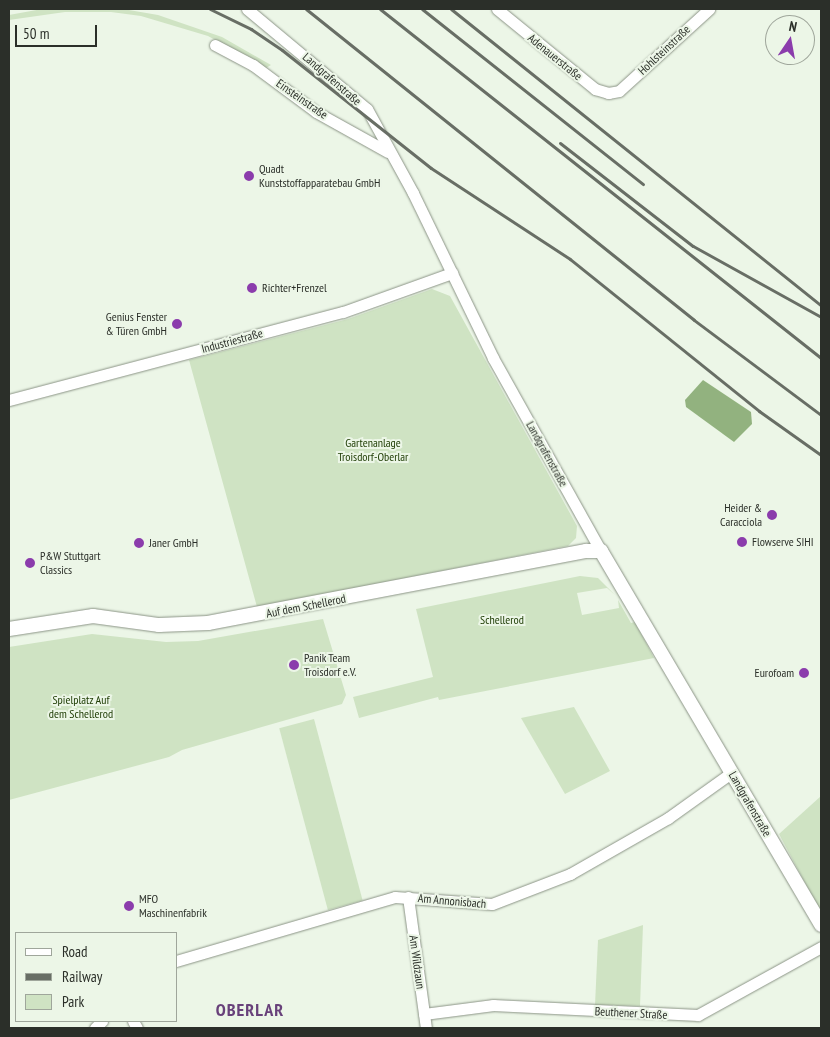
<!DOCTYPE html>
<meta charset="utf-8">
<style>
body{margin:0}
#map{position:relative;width:830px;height:1037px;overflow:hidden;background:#ecf6e7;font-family:"PT Sans Narrow",sans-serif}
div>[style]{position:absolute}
.green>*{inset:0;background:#cfe3c3;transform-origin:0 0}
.water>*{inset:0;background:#92b27f}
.roads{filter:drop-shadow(0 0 1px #8b9486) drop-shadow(0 0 1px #8b9486)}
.minor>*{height:11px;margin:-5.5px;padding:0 5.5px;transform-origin:5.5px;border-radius:5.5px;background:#fff}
.tertiary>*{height:14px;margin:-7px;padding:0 7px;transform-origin:7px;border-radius:7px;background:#fff}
.rail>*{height:3px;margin:-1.5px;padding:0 1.5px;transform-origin:1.5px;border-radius:1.5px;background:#686e65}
.dots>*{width:14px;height:14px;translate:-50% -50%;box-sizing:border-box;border:2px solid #ecf6e7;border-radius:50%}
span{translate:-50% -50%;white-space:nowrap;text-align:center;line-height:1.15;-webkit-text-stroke:4px #ecf6e7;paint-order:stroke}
.street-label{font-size:12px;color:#2b2f29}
.poi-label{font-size:12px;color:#2b2f29}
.left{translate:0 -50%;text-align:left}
.right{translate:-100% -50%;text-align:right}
.park-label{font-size:12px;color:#213f07}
.district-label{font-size:18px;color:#68417a;font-weight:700;letter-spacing:1px}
.frame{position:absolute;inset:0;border:10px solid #2b2f29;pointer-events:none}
.legend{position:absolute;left:15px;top:932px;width:162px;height:90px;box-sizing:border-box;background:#ecf6e7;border:1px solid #9fa69b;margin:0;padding:6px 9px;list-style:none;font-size:15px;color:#2b2f29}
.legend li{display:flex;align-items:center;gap:10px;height:25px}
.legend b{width:25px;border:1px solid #9fa69b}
.north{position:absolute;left:765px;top:15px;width:50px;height:50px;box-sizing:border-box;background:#ecf6e7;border:1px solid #9fa69b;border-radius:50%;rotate:12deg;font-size:14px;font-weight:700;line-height:20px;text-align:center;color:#2b2f29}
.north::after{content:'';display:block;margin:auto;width:18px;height:22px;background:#8b3cac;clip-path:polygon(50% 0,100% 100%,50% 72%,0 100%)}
.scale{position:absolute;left:15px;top:25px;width:82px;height:22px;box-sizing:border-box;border:2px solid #2b2f29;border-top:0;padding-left:6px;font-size:15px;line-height:18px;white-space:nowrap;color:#2b2f29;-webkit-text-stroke:4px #ecf6e7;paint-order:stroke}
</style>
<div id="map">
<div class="green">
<div style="clip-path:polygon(42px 9px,123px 9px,158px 15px,222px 37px,271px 65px,266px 68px,208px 36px,141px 16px,111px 12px,65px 12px,9px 20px,9px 15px)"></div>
<div style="clip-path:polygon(432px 289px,450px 296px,577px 526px,576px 538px,568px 546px,257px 607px,189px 360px,348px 319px)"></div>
<div style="clip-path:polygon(580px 576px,598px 578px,615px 595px,607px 588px,577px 593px,582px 615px,619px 608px,618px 600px,631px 623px,635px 622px,654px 658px,439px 700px,438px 697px,359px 718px,353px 697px,433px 677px,416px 609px)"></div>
<div style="clip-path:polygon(323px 619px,346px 695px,342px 704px,182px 750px,169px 757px,9px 800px,9px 647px,92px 634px,166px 642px,198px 641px)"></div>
<div style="clip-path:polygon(574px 707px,610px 771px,565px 794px,521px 718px)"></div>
<div style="left:314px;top:719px;width:188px;height:36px;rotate:75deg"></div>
<div style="clip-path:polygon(821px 796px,821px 913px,779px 834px)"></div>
<div style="clip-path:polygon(643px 925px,640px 1006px,595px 1005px,598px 940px)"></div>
</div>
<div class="water">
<div style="clip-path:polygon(703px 380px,751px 412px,752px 424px,734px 442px,686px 407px,685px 400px)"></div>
</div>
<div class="roads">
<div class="minor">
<div style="left:247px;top:9px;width:156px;rotate:39.8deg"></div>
<div style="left:367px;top:109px;width:96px;rotate:61.3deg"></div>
<div style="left:413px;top:193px;width:183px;rotate:64.1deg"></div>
<div style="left:493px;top:358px;width:221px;rotate:60.8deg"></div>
<div style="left:497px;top:9px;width:127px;rotate:39.2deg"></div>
<div style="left:595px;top:89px;width:14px;rotate:17deg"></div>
<div style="left:608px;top:93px;width:11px;rotate:-10deg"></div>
<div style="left:619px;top:91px;width:122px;rotate:-42.3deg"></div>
<div style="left:215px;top:45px;width:43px;rotate:27.8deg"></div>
<div style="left:253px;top:65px;width:79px;rotate:36.7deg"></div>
<div style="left:316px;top:112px;width:82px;rotate:29.1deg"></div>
<div style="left:9px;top:400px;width:345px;rotate:-14.8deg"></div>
<div style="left:343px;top:312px;width:116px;rotate:-19.7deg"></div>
<div style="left:408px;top:897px;width:132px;rotate:82.2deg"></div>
<div style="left:176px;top:961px;width:228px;rotate:-16.3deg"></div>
<div style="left:395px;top:897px;width:97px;rotate:4.1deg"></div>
<div style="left:492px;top:904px;width:84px;rotate:-21deg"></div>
<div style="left:570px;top:874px;width:113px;rotate:-29.7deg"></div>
<div style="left:668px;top:818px;width:77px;rotate:-35.5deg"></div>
<div style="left:424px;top:1014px;width:70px;rotate:-7.4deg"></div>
<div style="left:493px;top:1005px;width:205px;rotate:2.8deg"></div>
<div style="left:698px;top:1015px;width:141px;rotate:-28.9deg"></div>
<div style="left:133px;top:1021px;width:8px;rotate:60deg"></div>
<div style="left:95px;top:1028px;width:10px;rotate:-45deg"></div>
</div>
<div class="tertiary">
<div style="left:9px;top:629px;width:85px;rotate:-8.8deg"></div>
<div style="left:93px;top:616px;width:67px;rotate:7.8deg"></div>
<div style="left:159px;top:625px;width:49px;rotate:-2.3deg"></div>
<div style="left:208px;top:623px;width:385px;rotate:-10.8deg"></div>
<div style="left:586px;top:551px;width:15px"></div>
<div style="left:601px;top:551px;width:434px;rotate:59.5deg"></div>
</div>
</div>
<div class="rail">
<div style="left:210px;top:9px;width:46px;rotate:26deg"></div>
<div style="left:251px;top:29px;width:37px;rotate:34deg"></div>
<div style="left:282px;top:50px;width:190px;rotate:38.4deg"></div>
<div style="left:431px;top:168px;width:166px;rotate:33.2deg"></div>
<div style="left:570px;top:259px;width:243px;rotate:38.8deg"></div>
<div style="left:759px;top:411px;width:76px;rotate:35.4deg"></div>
<div style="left:306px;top:9px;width:497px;rotate:38.7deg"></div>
<div style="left:694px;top:320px;width:159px;rotate:36.8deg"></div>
<div style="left:380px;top:9px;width:562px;rotate:38.36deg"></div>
<div style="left:422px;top:9px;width:282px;rotate:38.4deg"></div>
<div style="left:451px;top:9px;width:474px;rotate:38.7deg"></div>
<div style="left:560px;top:143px;width:168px;rotate:37.8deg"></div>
<div style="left:693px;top:246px;width:146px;rotate:29deg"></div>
</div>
<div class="dots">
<div style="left:249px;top:176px;background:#8b3cac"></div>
<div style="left:252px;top:288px;background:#8b3cac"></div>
<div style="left:177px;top:324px;background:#8b3cac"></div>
<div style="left:772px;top:515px;background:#8b3cac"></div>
<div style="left:742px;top:542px;background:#8b3cac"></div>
<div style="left:139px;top:543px;background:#8b3cac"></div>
<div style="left:30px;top:563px;background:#8b3cac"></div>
<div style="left:294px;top:665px;background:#8b3cac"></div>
<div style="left:804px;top:673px;background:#8b3cac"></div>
<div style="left:129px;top:906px;background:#8b3cac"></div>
</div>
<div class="street-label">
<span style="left:664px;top:50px;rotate:-43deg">Hohlsteinstraße</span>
<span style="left:555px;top:57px;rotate:39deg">Adenauerstraße</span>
<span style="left:332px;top:79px;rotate:41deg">Landgrafenstraße</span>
<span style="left:302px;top:99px;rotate:35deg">Einsteinstraße</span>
<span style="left:232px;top:341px;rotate:-15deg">Industriestraße</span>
<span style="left:547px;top:454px;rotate:61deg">Landgrafenstraße</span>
<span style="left:306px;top:606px;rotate:-11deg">Auf dem Schellerod</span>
<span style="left:750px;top:804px;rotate:60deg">Landgrafenstraße</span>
<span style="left:452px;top:901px;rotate:5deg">Am Annonisbach</span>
<span style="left:417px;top:962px;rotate:82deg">Am Wildzaun</span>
<span style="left:631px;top:1013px;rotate:3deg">Beuthener Straße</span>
</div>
<div class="poi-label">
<span class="left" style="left:259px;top:176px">Quadt<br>Kunststoffapparatebau GmbH</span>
<span class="left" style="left:262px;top:288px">Richter+Frenzel</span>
<span class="right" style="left:167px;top:324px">Genius Fenster<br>&amp; Türen GmbH</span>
<span class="right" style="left:762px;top:515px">Heider &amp;<br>Caracciola</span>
<span class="left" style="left:752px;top:542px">Flowserve SIHI</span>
<span class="left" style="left:149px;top:543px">Janer GmbH</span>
<span class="left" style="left:40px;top:563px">P&amp;W Stuttgart<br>Classics</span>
<span class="left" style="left:304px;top:665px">Panik Team<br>Troisdorf e.V.</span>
<span class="right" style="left:794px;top:673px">Eurofoam</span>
<span class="left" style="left:139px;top:906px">MFO<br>Maschinenfabrik</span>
</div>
<div class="park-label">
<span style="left:373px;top:450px">Gartenanlage<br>Troisdorf-Oberlar</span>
<span style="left:502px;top:620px">Schellerod</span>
<span style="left:81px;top:707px">Spielplatz Auf<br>dem Schellerod</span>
</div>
<div class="district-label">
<span style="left:250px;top:1010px">OBERLAR</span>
</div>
<div class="frame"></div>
<ul class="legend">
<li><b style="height:6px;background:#fff"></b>Road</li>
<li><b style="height:6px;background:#686e65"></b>Railway</li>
<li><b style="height:14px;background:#cfe3c3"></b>Park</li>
</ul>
<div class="north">N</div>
<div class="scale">50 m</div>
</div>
